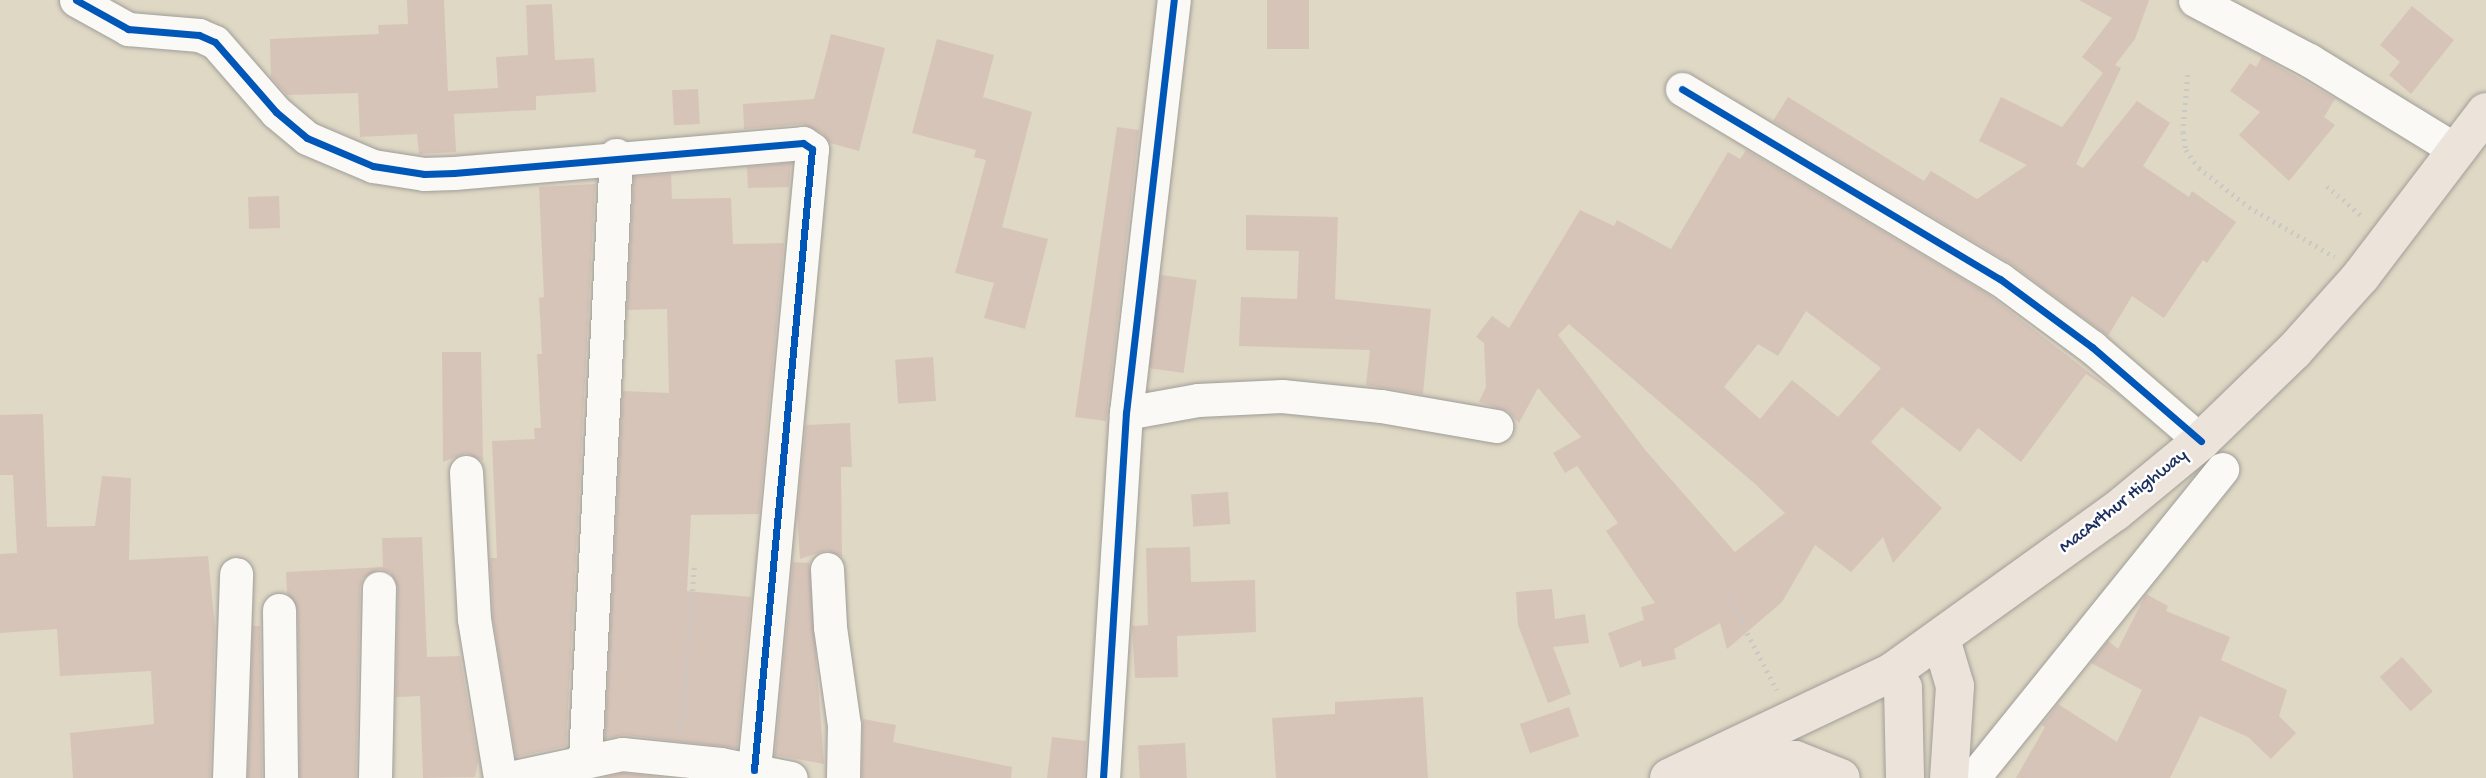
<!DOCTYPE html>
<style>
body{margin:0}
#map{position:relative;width:2486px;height:778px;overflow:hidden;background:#dfd8c4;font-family:"Gochi Hand",sans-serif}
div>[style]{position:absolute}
.building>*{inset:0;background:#d7c4b9;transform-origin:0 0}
.path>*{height:4.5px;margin-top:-2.25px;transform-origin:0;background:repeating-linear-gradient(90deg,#c8c8c7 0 2px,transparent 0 7px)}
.roads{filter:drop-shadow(0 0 2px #a09e99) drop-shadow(0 0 2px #a09e99)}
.minor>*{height:33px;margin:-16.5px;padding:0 16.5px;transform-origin:16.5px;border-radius:16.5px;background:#faf9f6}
.major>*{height:38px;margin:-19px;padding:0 19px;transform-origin:19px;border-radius:19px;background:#ece4db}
.highway>*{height:38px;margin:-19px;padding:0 19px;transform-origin:19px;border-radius:19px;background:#ece4db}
.cycleway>*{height:7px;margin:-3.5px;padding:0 3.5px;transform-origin:3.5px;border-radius:3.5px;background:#0057b8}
span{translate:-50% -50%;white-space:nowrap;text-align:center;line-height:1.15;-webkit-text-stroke:5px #fff;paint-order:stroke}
.street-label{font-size:19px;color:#1b2f5e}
</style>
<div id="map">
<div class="building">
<div style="clip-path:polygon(407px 0,444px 0,448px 91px,498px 88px,496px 57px,528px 55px,526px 5px,552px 4px,555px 60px,594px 58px,596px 92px,536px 96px,536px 110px,454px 114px,456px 152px,419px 154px,417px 134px,360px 137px,358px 93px,287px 95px,271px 77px,270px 39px,379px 34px,378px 25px,408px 24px)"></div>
<div style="left:1267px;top:0;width:42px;height:49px"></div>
<div style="clip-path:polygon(2079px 0,2149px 0,2135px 39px,2115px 65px,2121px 68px,2076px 164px,2083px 168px,2137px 101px,2170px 123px,2143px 166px,2189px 197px,2192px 191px,2236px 222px,2207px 263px,2203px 260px,2164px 318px,2132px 296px,2108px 336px,2010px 263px,1773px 121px,1788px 97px,1924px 181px,1931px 171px,1977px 199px,2027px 165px,1979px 141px,2001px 97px,2062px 127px,2103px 73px,2082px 57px,2112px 18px)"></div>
<div style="clip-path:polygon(2412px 6px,2454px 40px,2411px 94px,2389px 75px,2400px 62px,2380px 45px)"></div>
<div style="clip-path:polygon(831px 34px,885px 48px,859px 151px,830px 143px,823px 133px,802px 124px,744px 129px,743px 104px,814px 99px)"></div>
<div style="clip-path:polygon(937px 39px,994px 55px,983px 97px,1032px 112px,1002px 227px,1048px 239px,1025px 329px,984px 318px,994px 283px,955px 273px,986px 160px,974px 157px,976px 150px,912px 133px)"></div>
<div style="clip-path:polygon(2262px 57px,2335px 99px,2324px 117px,2335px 125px,2289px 181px,2239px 135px,2260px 112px,2230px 91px,2250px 63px,2256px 67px)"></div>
<div style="left:698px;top:89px;width:35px;height:26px;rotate:87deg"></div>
<div style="clip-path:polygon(1117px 127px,1139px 130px,1106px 421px,1075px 417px)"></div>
<div style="clip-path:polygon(evenodd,1746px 150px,1989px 295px,2122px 398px,2086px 374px,2021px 462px,1978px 428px,1960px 452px,1902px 407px,1871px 442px,1942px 508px,1893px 563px,1883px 537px,1851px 572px,1815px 545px,1782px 602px,1727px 649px,1720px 623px,1674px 649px,1676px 659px,1642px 667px,1641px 660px,1620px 668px,1608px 633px,1644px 620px,1641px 607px,1655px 603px,1606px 531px,1618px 523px,1577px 466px,1565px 473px,1553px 453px,1581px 437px,1538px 388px,1519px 423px,1508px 411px,1479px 402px,1486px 387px,1484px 343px,1476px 337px,1492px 316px,1509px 328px,1580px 210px,1614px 226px,1617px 220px,1671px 249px,1728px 152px,1740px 159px,1746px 150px,1806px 311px,1881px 368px,1838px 417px,1792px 380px,1760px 419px,1724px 387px,1758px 344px,1778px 356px,1806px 311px,1746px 150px,1569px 324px,1754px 483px,1785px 513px,1735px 552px,1646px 451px,1558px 335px,1569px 324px)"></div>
<div style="clip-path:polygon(791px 163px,789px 187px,748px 188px,747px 167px)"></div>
<div style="clip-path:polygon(671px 174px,672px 199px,731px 198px,733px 244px,784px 243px,759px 514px,691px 515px,687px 591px,751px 597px,737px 748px,624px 735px,605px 738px,623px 391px,669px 393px,667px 309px,627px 310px,634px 177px)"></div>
<div style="clip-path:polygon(595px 184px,566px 746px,516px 757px,493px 617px,490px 558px,497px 558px,492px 441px,535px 439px,534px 428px,541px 428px,537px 354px,542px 354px,539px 298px,544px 297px,539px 187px)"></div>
<div style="left:279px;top:196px;width:32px;height:31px;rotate:88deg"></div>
<div style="clip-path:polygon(1246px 215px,1338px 217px,1335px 299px,1431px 309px,1423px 394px,1366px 385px,1370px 350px,1239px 346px,1241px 297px,1297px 299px,1299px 251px,1246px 250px)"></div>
<div style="left:1161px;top:275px;width:36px;height:94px;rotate:8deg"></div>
<div style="clip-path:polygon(442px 352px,481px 352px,483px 461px,466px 453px,443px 462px)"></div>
<div style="left:933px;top:357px;width:44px;height:38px;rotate:86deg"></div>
<div style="clip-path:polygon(43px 414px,47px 527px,95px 526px,102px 476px,131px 478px,129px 560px,208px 556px,215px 628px,210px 778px,73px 778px,70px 733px,154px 724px,151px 671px,60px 676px,57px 629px,0 633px,0 554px,17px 553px,13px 475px,0 475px,0 415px)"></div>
<div style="clip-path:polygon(850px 423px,852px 467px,841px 467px,842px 557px,827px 550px,800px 559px,797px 514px,806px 425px)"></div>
<div style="left:1228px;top:492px;width:32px;height:37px;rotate:86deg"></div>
<div style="clip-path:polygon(422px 537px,427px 657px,460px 656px,478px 761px,475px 777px,423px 778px,420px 696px,396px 697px,398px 588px,390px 572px,379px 569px,363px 578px,360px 588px,356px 778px,300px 778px,298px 610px,287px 593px,286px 572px,383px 567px,382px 538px)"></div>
<div style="clip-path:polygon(1190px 547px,1191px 582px,1255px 580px,1256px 632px,1177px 636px,1178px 677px,1135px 678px,1132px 626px,1148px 625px,1146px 548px)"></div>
<div style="clip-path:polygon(793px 562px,809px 563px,824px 764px,775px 755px)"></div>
<div style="clip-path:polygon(1552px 589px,1555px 619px,1585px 614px,1589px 643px,1553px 647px,1571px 694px,1548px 703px,1518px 625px,1516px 592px)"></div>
<div style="clip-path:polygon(2146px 594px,2168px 606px,2166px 611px,2230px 637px,2221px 660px,2287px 690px,2279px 716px,2296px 733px,2271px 759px,2248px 737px,2200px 716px,2170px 778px,2016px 778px,2045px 727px,2042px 725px,2058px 704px,2117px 742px,2142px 690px,2091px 663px,2108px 641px,2118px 649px)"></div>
<div style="clip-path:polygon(253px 626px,260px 626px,262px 778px,248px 778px)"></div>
<div style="left:2402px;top:657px;width:46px;height:30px;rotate:48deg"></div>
<div style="clip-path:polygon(1423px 697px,1428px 778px,1276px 778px,1272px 718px,1335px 714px,1335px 702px)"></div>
<div style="left:1569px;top:707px;width:31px;height:52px;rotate:71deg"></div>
<div style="clip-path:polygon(863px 719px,896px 725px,893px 742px,1012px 767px,1011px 778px,862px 778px)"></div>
<div style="clip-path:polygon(1052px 737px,1086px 741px,1084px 778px,1047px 778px)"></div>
<div style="left:1185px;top:743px;width:35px;height:47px;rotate:87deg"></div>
<div style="clip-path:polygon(623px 773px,668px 778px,602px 778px)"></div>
</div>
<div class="path">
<div style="left:2188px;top:75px;width:57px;rotate:95deg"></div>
<div style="left:2183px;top:132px;width:18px;rotate:81deg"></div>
<div style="left:2186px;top:150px;width:22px;rotate:54deg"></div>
<div style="left:2199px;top:168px;width:63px;rotate:38deg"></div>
<div style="left:2249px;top:207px;width:99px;rotate:30.2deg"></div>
<div style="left:2327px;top:186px;width:49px;rotate:40.9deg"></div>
<div style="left:1728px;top:596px;width:106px;rotate:62.5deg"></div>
<div style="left:681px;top:730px;width:164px;rotate:-85.4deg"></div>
</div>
<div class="roads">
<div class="minor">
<div style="left:76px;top:0;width:60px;rotate:29.1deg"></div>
<div style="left:128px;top:29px;width:71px;rotate:4.8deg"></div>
<div style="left:199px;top:35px;width:17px;rotate:24deg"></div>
<div style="left:215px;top:42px;width:93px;rotate:48.9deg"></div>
<div style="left:276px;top:112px;width:40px;rotate:40deg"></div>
<div style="left:307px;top:138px;width:72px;rotate:23deg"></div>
<div style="left:373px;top:166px;width:52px;rotate:8.9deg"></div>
<div style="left:424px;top:174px;width:30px;rotate:-2deg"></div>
<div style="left:454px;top:173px;width:350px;rotate:-4.9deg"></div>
<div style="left:803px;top:143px;width:11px;rotate:34deg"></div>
<div style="left:812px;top:149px;width:624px;rotate:95.34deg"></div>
<div style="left:2195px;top:0;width:129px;rotate:27.8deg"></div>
<div style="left:2309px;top:60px;width:172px;rotate:31.5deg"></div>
<div style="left:1682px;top:89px;width:370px;rotate:30.9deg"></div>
<div style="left:2000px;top:279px;width:114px;rotate:36.5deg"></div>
<div style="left:2092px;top:347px;width:144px;rotate:40.8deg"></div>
<div style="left:1126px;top:413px;width:73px;rotate:-10.2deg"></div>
<div style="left:1198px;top:400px;width:84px;rotate:-2.7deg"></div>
<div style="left:1282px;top:396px;width:100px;rotate:5.8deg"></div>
<div style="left:1381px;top:406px;width:117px;rotate:9.9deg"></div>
<div style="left:466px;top:472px;width:147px;rotate:86.9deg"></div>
<div style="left:474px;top:619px;width:161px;rotate:80.7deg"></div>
<div style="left:827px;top:569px;width:58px;rotate:87deg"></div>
<div style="left:830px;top:627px;width:99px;rotate:81.9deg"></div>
<div style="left:844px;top:725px;width:53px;rotate:91.1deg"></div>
<div style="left:279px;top:610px;width:168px;rotate:89.3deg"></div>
<div style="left:585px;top:758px;width:604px;rotate:-87.06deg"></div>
<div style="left:229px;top:778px;width:204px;rotate:-88deg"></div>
<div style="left:375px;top:778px;width:190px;rotate:-88.8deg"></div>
<div style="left:510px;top:778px;width:115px;rotate:-12.1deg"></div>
<div style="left:622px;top:754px;width:99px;rotate:5.8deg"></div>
<div style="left:720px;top:764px;width:72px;rotate:11.2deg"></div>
<div style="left:1103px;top:778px;width:366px;rotate:-86.4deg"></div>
<div style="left:1126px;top:413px;width:416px;rotate:-83.4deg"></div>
<div style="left:1973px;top:778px;width:397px;rotate:-51.1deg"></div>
</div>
<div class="major">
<div style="left:1941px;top:639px;width:49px;rotate:73.4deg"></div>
<div style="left:1955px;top:686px;width:92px;rotate:93.7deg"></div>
<div style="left:1892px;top:672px;width:19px;rotate:55deg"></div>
<div style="left:1903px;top:688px;width:90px;rotate:88.7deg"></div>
</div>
<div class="highway">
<div style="left:1720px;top:764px;width:75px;rotate:-3.1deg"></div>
<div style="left:1795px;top:760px;width:49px;rotate:21.4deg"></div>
<div style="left:1669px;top:778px;width:247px;rotate:-25.4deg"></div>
<div style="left:1892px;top:672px;width:274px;rotate:-35.7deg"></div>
<div style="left:2115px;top:512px;width:112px;rotate:-39.5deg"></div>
<div style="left:2201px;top:441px;width:129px;rotate:-44.1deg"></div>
<div style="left:2294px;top:351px;width:101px;rotate:-48.2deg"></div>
<div style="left:2361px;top:276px;width:206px;rotate:-52.7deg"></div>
</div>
</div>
<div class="cycleway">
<div style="left:76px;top:0;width:60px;rotate:29.1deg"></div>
<div style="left:128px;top:29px;width:71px;rotate:4.8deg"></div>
<div style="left:199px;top:35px;width:17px;rotate:24deg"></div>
<div style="left:215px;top:42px;width:93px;rotate:48.9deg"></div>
<div style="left:276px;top:112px;width:40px;rotate:40deg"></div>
<div style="left:307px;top:138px;width:72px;rotate:23deg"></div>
<div style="left:373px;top:166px;width:52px;rotate:8.9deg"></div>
<div style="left:424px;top:174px;width:30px;rotate:-2deg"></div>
<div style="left:454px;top:173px;width:350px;rotate:-4.9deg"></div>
<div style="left:803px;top:143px;width:11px;rotate:34deg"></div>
<div style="left:812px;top:149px;width:624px;rotate:95.34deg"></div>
<div style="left:1682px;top:89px;width:370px;rotate:30.9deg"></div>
<div style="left:2000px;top:279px;width:114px;rotate:36.5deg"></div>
<div style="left:2092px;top:347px;width:144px;rotate:40.8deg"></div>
<div style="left:1103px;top:778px;width:366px;rotate:-86.4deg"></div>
<div style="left:1126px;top:413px;width:416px;rotate:-83.4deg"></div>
</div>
<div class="street-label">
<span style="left:2124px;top:502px;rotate:-38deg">MacArthur Highway</span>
</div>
</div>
